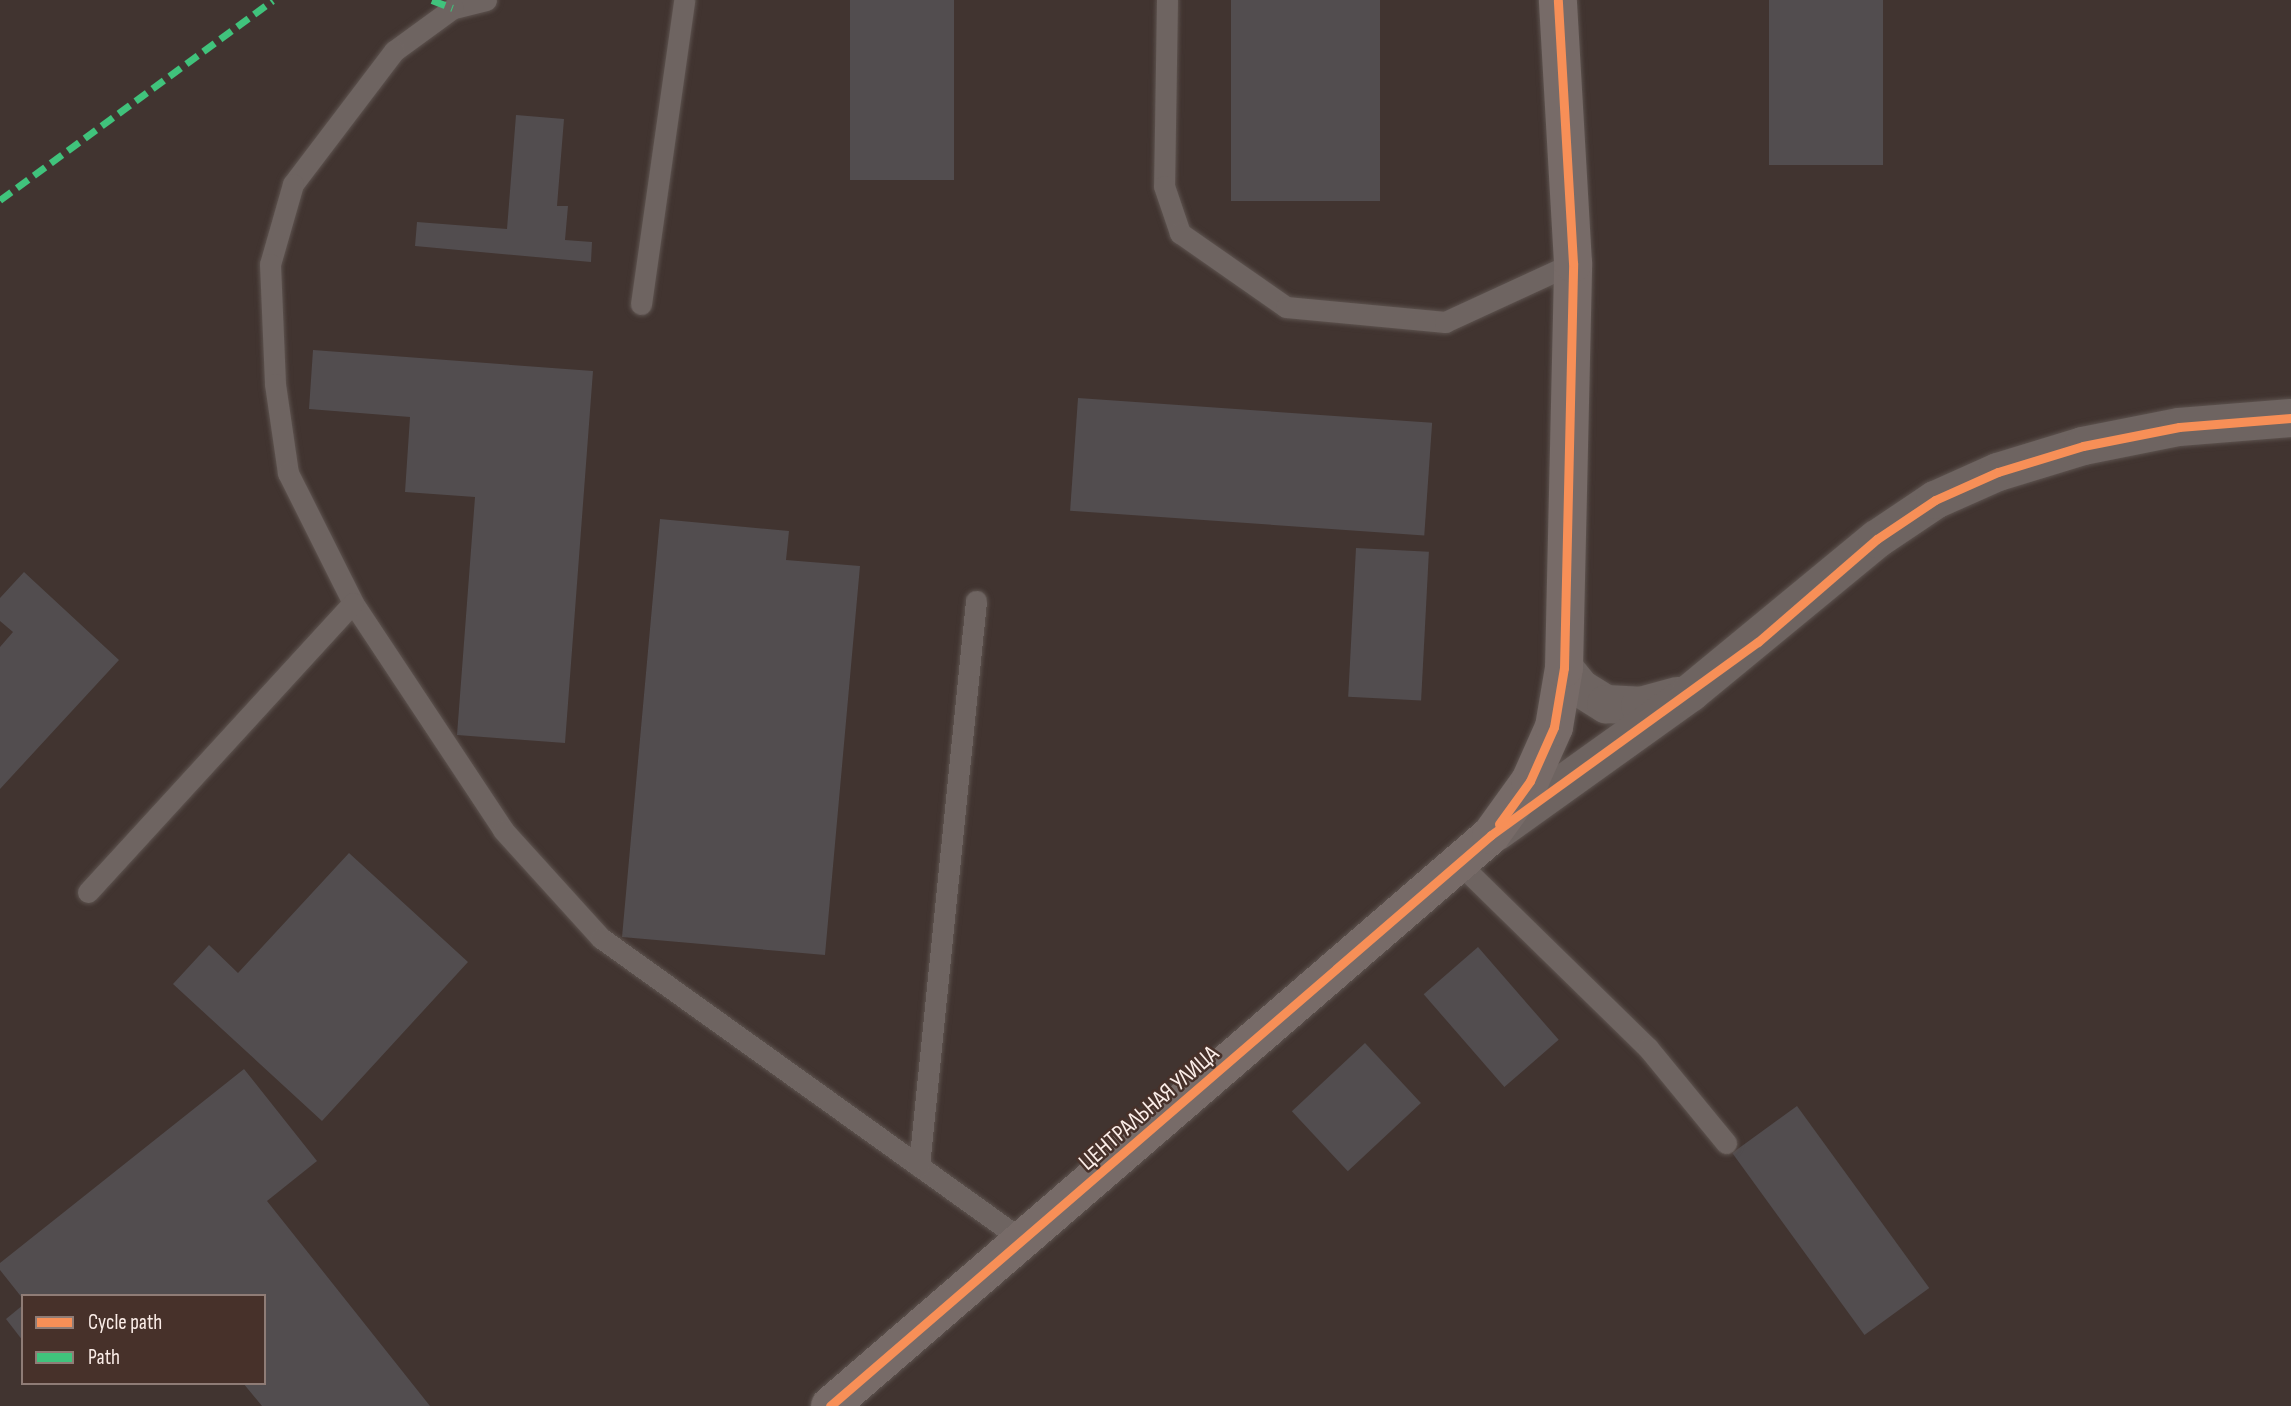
<!DOCTYPE html>
<meta charset="utf-8">
<style>
body{margin:0}
#map{position:relative;width:2291px;height:1406px;overflow:hidden;background:#413430;font-family:"Sofia Sans Condensed",sans-serif}
div>[style]{position:absolute}
.building>*{inset:0;background:#524d4f;transform-origin:0 0}
.roads{filter:drop-shadow(0 0 2px #5d534f) drop-shadow(0 0 2px #5d534f)}
.lane>*{height:21px;margin:-10.5px;padding:0 10.5px;transform-origin:10.5px;border-radius:10.5px;background:#6e6461}
.street>*{height:38px;margin:-19px;padding:0 19px;transform-origin:19px;border-radius:19px;background:#6e6461}
.secondary>*{height:38px;margin:-19px;padding:0 19px;transform-origin:19px;border-radius:19px;background:#776b68}
.quiet>*{height:7px;margin-top:-3.5px;transform-origin:0;background:repeating-linear-gradient(90deg,#40c37c 0 14px,transparent 0 21px)}
.cycleway>*{height:9px;margin:-4.5px;padding:0 4.5px;transform-origin:4.5px;border-radius:4.5px;background:#f78f57}
span{translate:-50% -50%;white-space:nowrap;text-align:center;line-height:1.15;-webkit-text-stroke:5px #47312a;paint-order:stroke}
.street-label{font-size:24px;color:#fbede8}
.legend{position:absolute;left:21px;top:1294px;width:245px;height:91px;box-sizing:border-box;background:#47312a;border:2px solid #8f7c76;margin:0;padding:9px 12px;list-style:none;font-size:21px;color:#fbede8}
.legend li{display:flex;align-items:center;gap:14px;height:35px}
.legend b{width:35px;border:2px solid #8f7c76}
</style>
<div id="map">
<div class="building">
<div style="left:850px;top:0;width:104px;height:180px"></div>
<div style="left:1231px;top:0;width:149px;height:201px"></div>
<div style="left:1769px;top:0;width:114px;height:165px"></div>
<div style="clip-path:polygon(516px 115px,564px 119px,557px 206px,568px 206px,565px 240px,592px 242px,591px 262px,415px 246px,417px 222px,507px 229px)"></div>
<div style="clip-path:polygon(313px 350px,593px 371px,565px 743px,457px 735px,475px 497px,405px 492px,410px 417px,309px 409px)"></div>
<div style="left:1078px;top:398px;width:355px;height:113px;rotate:4deg"></div>
<div style="clip-path:polygon(660px 519px,789px 531px,786px 560px,860px 566px,825px 955px,622px 937px)"></div>
<div style="left:1356px;top:548px;width:73px;height:149px;rotate:3deg"></div>
<div style="clip-path:polygon(24px 572px,119px 660px,0 789px,0 647px,13px 632px,0 621px,0 598px)"></div>
<div style="clip-path:polygon(349px 853px,468px 962px,322px 1121px,173px 984px,209px 945px,238px 973px)"></div>
<div style="left:1478px;top:947px;width:123px;height:72px;rotate:49deg"></div>
<div style="left:1365px;top:1043px;width:82px;height:100px;rotate:47deg"></div>
<div style="clip-path:polygon(244px 1069px,317px 1161px,267px 1201px,430px 1406px,262px 1406px,243px 1383px,264px 1383px,264px 1296px,23px 1299px,0 1270px,0 1263px)"></div>
<div style="left:1797px;top:1106px;width:225px;height:80px;rotate:54deg"></div>
<div style="clip-path:polygon(23px 1305px,23px 1341px,6px 1319px)"></div>
</div>
<div class="roads">
<div class="lane">
<div style="left:486px;top:0;width:34px;rotate:166deg"></div>
<div style="left:453px;top:8px;width:73px;rotate:143.9deg"></div>
<div style="left:394px;top:51px;width:167px;rotate:127.2deg"></div>
<div style="left:293px;top:184px;width:83px;rotate:106deg"></div>
<div style="left:270px;top:264px;width:120px;rotate:87.6deg"></div>
<div style="left:275px;top:384px;width:90px;rotate:81.7deg"></div>
<div style="left:288px;top:473px;width:145px;rotate:63.4deg"></div>
<div style="left:353px;top:603px;width:272px;rotate:56.5deg"></div>
<div style="left:503px;top:830px;width:146px;rotate:47.8deg"></div>
<div style="left:601px;top:938px;width:522px;rotate:35.64deg"></div>
<div style="left:1167px;top:0;width:186px;rotate:90.9deg"></div>
<div style="left:1164px;top:186px;width:50px;rotate:71.2deg"></div>
<div style="left:1180px;top:233px;width:129px;rotate:34.9deg"></div>
<div style="left:1286px;top:307px;width:160px;rotate:5.4deg"></div>
<div style="left:1445px;top:322px;width:141px;rotate:-24.7deg"></div>
<div style="left:641px;top:304px;width:307px;rotate:-81.9deg"></div>
<div style="left:1459px;top:863px;width:264px;rotate:44.4deg"></div>
<div style="left:1648px;top:1048px;width:123px;rotate:50.6deg"></div>
<div style="left:88px;top:892px;width:392px;rotate:-47.5deg"></div>
<div style="left:919px;top:1166px;width:568px;rotate:-84.24deg"></div>
</div>
<div class="street">
<div style="left:1564px;top:668px;width:26px;rotate:51deg"></div>
<div style="left:1580px;top:688px;width:31px;rotate:32deg"></div>
<div style="left:1606px;top:704px;width:34px;rotate:3deg"></div>
<div style="left:1640px;top:706px;width:39px;rotate:-15deg"></div>
<div style="left:1496px;top:832px;width:239px;rotate:-35.6deg"></div>
<div style="left:1690px;top:693px;width:242px;rotate:-39.5deg"></div>
<div style="left:1877px;top:539px;width:70px;rotate:-33.9deg"></div>
<div style="left:1935px;top:500px;width:69px;rotate:-24deg"></div>
<div style="left:1998px;top:472px;width:89px;rotate:-17deg"></div>
<div style="left:2083px;top:446px;width:98px;rotate:-11.2deg"></div>
<div style="left:2179px;top:427px;width:112px;rotate:-4.6deg"></div>
</div>
<div class="secondary">
<div style="left:830px;top:1406px;width:873px;rotate:-40.82deg"></div>
<div style="left:1491px;top:835px;width:67px;rotate:-54.2deg"></div>
<div style="left:1530px;top:781px;width:59px;rotate:-66deg"></div>
<div style="left:1554px;top:727px;width:60px;rotate:-80.4deg"></div>
<div style="left:1564px;top:668px;width:405px;rotate:-88.7deg"></div>
<div style="left:1573px;top:263px;width:263px;rotate:-93.3deg"></div>
</div>
</div>
<div class="quiet">
<div style="left:432px;top:0;width:22px;rotate:21deg"></div>
<div style="left:0;top:200px;width:338px;rotate:-36.2deg"></div>
</div>
<div class="cycleway">
<div style="left:1499px;top:824px;width:53px;rotate:-54.2deg"></div>
<div style="left:1530px;top:781px;width:59px;rotate:-66deg"></div>
<div style="left:1554px;top:727px;width:60px;rotate:-80.4deg"></div>
<div style="left:1564px;top:668px;width:405px;rotate:-88.7deg"></div>
<div style="left:1573px;top:263px;width:263px;rotate:-93.3deg"></div>
<div style="left:830px;top:1406px;width:873px;rotate:-40.82deg"></div>
<div style="left:1491px;top:835px;width:329px;rotate:-35.9deg"></div>
<div style="left:1758px;top:642px;width:157px;rotate:-40.9deg"></div>
<div style="left:1877px;top:539px;width:70px;rotate:-33.9deg"></div>
<div style="left:1935px;top:500px;width:69px;rotate:-24deg"></div>
<div style="left:1998px;top:472px;width:89px;rotate:-17deg"></div>
<div style="left:2083px;top:446px;width:98px;rotate:-11.2deg"></div>
<div style="left:2179px;top:427px;width:112px;rotate:-4.6deg"></div>
</div>
<div class="street-label">
<span style="left:1149px;top:1108px;rotate:-41deg">ЦЕНТРАЛЬНАЯ УЛИЦА</span>
</div>
<ul class="legend">
<li><b style="height:9px;background:#f78f57"></b>Cycle path</li>
<li><b style="height:9px;background:#40c37c"></b>Path</li>
</ul>
</div>
